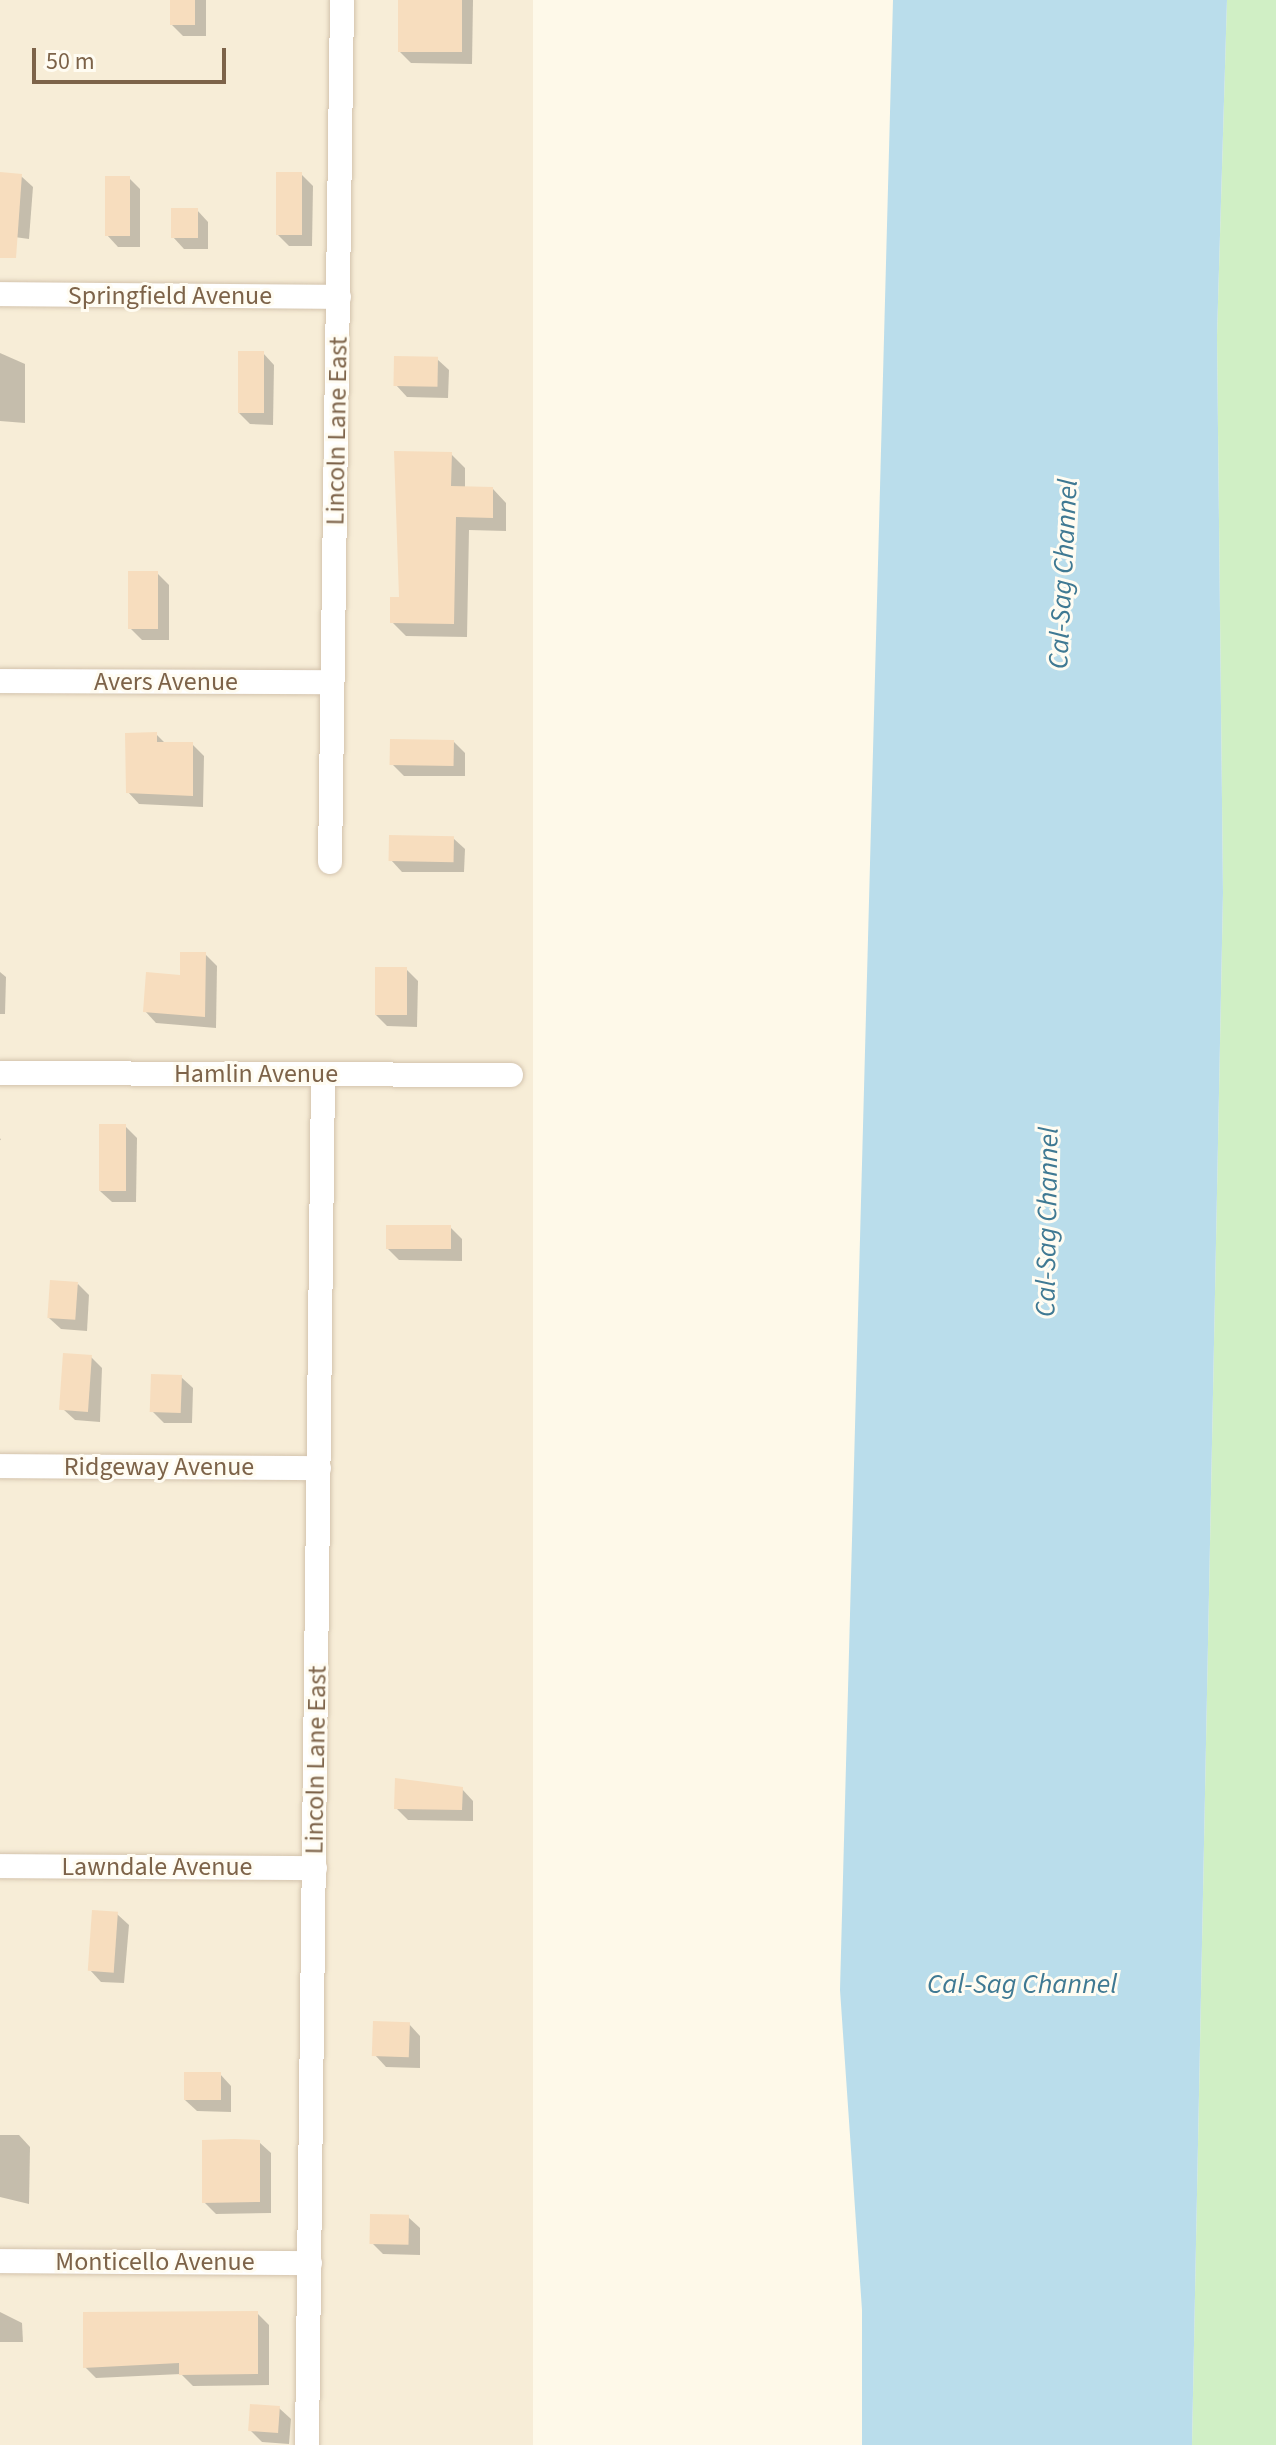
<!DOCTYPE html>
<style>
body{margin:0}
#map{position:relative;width:1276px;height:2445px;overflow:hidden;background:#fef9e9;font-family:"Source Sans 3",sans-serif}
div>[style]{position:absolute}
.residential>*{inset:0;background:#f7edd7;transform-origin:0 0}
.green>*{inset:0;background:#d0efc5}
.water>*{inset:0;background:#baddeb}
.shadow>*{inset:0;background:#0003;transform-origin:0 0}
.building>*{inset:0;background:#f7ddbe;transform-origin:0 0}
.roads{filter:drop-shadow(0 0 2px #d3c3ad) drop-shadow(0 0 2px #d3c3ad)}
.minor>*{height:24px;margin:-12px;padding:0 12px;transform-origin:12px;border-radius:12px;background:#fff}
span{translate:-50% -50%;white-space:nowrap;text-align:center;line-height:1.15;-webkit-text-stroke:6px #fffcf2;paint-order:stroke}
.street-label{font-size:26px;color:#7d6349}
.water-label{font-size:28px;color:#3f7993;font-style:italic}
.scale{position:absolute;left:32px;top:48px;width:194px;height:36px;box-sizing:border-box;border:4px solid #7d6349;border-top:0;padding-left:10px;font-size:24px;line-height:28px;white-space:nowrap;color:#7d6349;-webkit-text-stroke:6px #fffcf2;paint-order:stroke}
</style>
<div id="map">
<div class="residential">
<div style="left:0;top:0;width:533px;height:2445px"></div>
</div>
<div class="green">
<div style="clip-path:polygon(1227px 0,1276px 0,1276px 2445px,1192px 2445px,1223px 893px,1217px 336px)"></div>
</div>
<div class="water">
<div style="clip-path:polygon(893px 0,1227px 0,1217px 336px,1223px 893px,1192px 2445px,862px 2445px,862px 2310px,840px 1990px)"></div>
</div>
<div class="shadow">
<div style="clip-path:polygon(172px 0,206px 0,206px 36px,183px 36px,171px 24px)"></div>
<div style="clip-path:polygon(400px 0,473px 0,472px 64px,411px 63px,399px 51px)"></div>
<div style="clip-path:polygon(0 174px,21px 176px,33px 187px,29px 239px,0 235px)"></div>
<div style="clip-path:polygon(301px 174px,313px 186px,312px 246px,289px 246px,278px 235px)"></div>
<div style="clip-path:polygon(129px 178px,140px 189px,140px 247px,118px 247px,107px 235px)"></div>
<div style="clip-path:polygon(197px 210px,208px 222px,208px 249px,184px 249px,173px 237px)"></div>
<div style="clip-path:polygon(0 353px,25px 364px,25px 423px,0 421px)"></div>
<div style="clip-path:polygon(263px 353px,274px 365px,273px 425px,250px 424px,238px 412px)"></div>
<div style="clip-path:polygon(437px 359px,449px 370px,448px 398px,407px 397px,396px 385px)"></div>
<div style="clip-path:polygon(451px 454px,465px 468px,465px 489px,493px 489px,506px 503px,506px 531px,469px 530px,467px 637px,406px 636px,392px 622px)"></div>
<div style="clip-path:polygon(157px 573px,169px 585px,169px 640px,142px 640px,130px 628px)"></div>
<div style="clip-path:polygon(156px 734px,166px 744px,192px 744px,204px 756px,203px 807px,139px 804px,128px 792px)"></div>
<div style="clip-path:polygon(454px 742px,465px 753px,465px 776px,404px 776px,392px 764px)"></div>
<div style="clip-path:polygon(453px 838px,465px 849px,464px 872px,402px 872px,391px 860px)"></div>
<div style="clip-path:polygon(205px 954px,217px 966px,216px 1028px,156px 1023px,145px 1011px)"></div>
<div style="clip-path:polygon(406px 969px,418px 981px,417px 1027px,387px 1026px,376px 1015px)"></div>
<div style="clip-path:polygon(0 972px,6px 977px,5px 1014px,0 1014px)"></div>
<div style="clip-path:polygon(125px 1126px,137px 1138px,136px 1202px,112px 1202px,100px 1191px)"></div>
<div style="left:0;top:1138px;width:2px;height:30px;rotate:63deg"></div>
<div style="clip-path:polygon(450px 1227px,462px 1239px,462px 1261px,399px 1260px,388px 1249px)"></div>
<div style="clip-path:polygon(78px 1284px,89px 1295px,87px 1331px,61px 1329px,49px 1318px)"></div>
<div style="clip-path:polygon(91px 1357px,102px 1368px,100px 1422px,75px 1420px,63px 1409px)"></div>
<div style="clip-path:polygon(181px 1377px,193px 1388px,192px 1423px,164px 1423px,152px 1411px)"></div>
<div style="clip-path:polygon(462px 1789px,473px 1801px,473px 1821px,408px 1820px,396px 1808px)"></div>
<div style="clip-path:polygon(117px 1914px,129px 1925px,124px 1983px,101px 1982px,90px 1970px)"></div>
<div style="clip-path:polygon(409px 2024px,420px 2036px,420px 2068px,386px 2067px,375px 2055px)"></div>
<div style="clip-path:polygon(220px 2074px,231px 2086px,231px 2112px,197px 2111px,185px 2100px)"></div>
<div style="clip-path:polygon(0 2135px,19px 2135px,30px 2147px,29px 2204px,0 2197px)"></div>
<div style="clip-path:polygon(259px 2142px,271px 2153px,271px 2213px,216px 2214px,204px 2202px)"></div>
<div style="clip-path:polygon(408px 2217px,420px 2228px,420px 2255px,383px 2254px,372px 2243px)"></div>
<div style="clip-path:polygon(0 2312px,22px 2323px,23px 2342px,0 2342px)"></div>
<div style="clip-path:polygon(257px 2313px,269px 2325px,269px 2385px,193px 2386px,181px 2374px,96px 2378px,85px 2367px)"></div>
<div style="clip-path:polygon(279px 2408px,291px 2419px,289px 2444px,262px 2442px,250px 2430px)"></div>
</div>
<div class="building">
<div style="left:170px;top:0;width:25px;height:25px"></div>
<div style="left:398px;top:0;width:64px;height:52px"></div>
<div style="clip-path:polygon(0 172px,22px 174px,16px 258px,0 258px)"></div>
<div style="left:276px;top:172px;width:26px;height:63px"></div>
<div style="left:105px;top:176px;width:25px;height:60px"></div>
<div style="left:171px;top:208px;width:27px;height:30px"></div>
<div style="left:238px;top:351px;width:26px;height:62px"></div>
<div style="left:394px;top:356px;width:44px;height:30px;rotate:1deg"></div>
<div style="clip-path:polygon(394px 451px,452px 452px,451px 486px,493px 487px,493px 518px,456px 517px,454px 624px,390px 623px,390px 597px,399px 597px)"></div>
<div style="left:128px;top:571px;width:30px;height:58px"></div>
<div style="clip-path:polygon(157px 732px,157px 742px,193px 742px,193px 796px,126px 793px,125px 733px)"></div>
<div style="left:390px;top:739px;width:64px;height:26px;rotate:1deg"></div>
<div style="left:389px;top:835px;width:65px;height:26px;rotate:1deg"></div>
<div style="clip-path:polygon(180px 952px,206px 952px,205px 1017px,143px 1012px,146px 972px,180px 975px)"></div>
<div style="left:375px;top:967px;width:32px;height:48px"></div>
<div style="left:99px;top:1124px;width:27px;height:67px"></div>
<div style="left:386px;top:1225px;width:65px;height:24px"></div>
<div style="left:50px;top:1280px;width:28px;height:38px;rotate:4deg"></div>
<div style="left:63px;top:1353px;width:29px;height:57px;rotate:4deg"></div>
<div style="left:151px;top:1374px;width:31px;height:38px;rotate:2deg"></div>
<div style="clip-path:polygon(395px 1778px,463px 1787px,462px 1810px,394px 1809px)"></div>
<div style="left:92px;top:1910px;width:26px;height:61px;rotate:4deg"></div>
<div style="left:373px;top:2021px;width:37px;height:35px;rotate:2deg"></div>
<div style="left:184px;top:2072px;width:37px;height:28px"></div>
<div style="clip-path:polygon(234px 2139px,260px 2140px,260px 2202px,202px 2203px,202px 2140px)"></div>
<div style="left:370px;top:2214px;width:39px;height:30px;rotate:1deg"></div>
<div style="clip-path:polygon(258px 2311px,258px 2374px,179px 2375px,179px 2363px,83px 2368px,83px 2312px)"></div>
<div style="left:250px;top:2404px;width:30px;height:27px;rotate:4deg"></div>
</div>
<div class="roads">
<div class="minor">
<div style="left:0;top:294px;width:339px;rotate:0.5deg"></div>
<div style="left:0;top:681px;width:332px;rotate:0.2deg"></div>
<div style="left:330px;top:862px;width:862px;rotate:-89.2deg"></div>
<div style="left:0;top:1073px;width:511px;rotate:0.22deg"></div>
<div style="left:0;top:1466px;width:319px;rotate:0.4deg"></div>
<div style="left:0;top:1866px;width:315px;rotate:0.4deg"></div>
<div style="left:0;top:2261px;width:310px;rotate:0.4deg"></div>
<div style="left:307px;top:2445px;width:1371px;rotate:-89.33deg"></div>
</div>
</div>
<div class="street-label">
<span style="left:170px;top:296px">Springfield Avenue</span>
<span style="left:337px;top:431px;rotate:-89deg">Lincoln Lane East</span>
<span style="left:166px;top:682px">Avers Avenue</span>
<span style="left:256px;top:1074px">Hamlin Avenue</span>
<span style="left:159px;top:1467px">Ridgeway Avenue</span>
<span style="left:316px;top:1760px;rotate:-89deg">Lincoln Lane East</span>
<span style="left:157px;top:1867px">Lawndale Avenue</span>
<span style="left:155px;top:2262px">Monticello Avenue</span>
</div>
<div class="water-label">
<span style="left:1063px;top:574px;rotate:-87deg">Cal-Sag Channel</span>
<span style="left:1047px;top:1222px;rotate:-89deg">Cal-Sag Channel</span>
<span style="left:1022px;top:1984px">Cal-Sag Channel</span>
</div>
<div class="scale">50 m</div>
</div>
